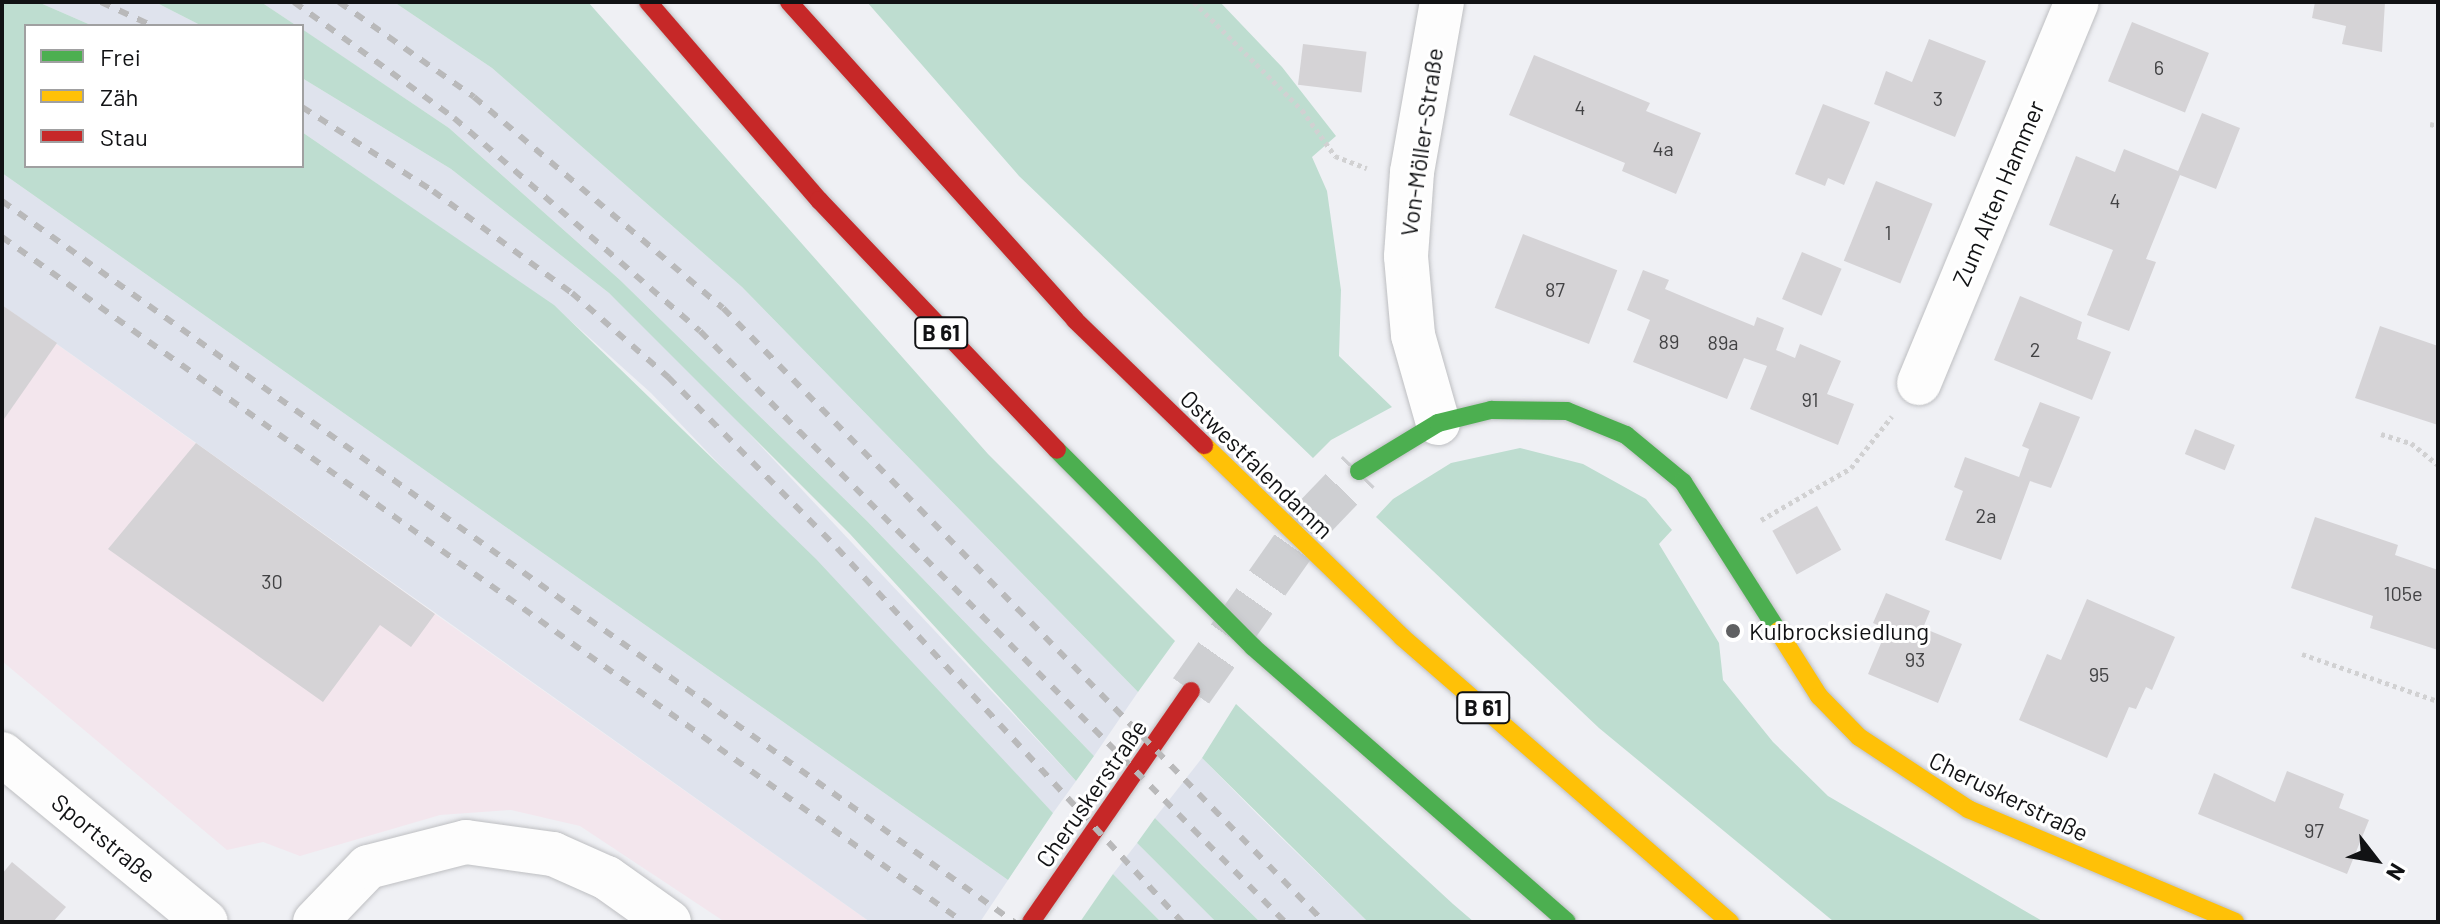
<!DOCTYPE html>
<meta charset="utf-8">
<style>
body{margin:0}
#map{position:relative;width:2440px;height:924px;overflow:hidden;background:#eff0f4;font-family:Barlow,sans-serif}
div>[style]{position:absolute}
.industrial>*{inset:0;background:#f3e6ed}
.built>*{inset:0;background:#dfe3ed}
.green>*{inset:0;background:#beddd0}
.building>*{inset:0;background:#d5d3d6;transform-origin:0 0}
.secondary-tunnel>*{height:44px;margin-top:-22px;transform-origin:0;background:repeating-linear-gradient(90deg,#cecfd2 0 44px,transparent 0 66px)}
.path>*{height:5px;margin-top:-2.5px;transform-origin:0;background:repeating-linear-gradient(90deg,#d1d1d2 0 4px,transparent 0 8px)}
.roads{filter:drop-shadow(0 0 2px #bebfc2) drop-shadow(0 0 2px #bebfc2)}
.street>*{height:44px;margin:-22px;padding:0 22px;transform-origin:22px;border-radius:22px;background:#fdfdfd}
.fast>*{height:18px;margin:-9px;padding:0 9px;transform-origin:9px;border-radius:9px;background:#4caf50}
.slow>*{height:18px;margin:-9px;padding:0 9px;transform-origin:9px;border-radius:9px;background:#ffc107}
.jam>*{height:18px;margin:-9px;padding:0 9px;transform-origin:9px;border-radius:9px;background:#c62828}
.rail>*{height:6px;margin-top:-3px;transform-origin:0;background:repeating-linear-gradient(90deg,#b9b9ba 0 10px,transparent 0 20px)}
.dots>*{width:22px;height:22px;translate:-50% -50%;box-sizing:border-box;border:4px solid #fff;border-radius:50%}
span{translate:-50% -50%;white-space:nowrap;text-align:center;line-height:1.15;-webkit-text-stroke:6px #fff;paint-order:stroke}
.number-label{font-size:20px;color:#424244}
.number-label span{-webkit-text-stroke-width:0}
.shield-label span{padding:2px 6px;background:#fff;border:2px solid;border-radius:6px;-webkit-text-stroke-width:0}
.shield-label{font-size:22px;color:#111214;font-weight:700}
.street-label{font-size:24px;color:#111214}
.poi-label{font-size:24px;color:#111214}
.left{translate:0 -50%;text-align:left}
.frame{position:absolute;inset:0;border:4px solid #111214;pointer-events:none}
.legend{position:absolute;left:24px;top:24px;width:280px;height:144px;box-sizing:border-box;background:#fff;border:2px solid #a0a0a1;margin:0;padding:10px 14px;list-style:none;font-size:24px;color:#111214}
.legend li{display:flex;align-items:center;gap:16px;height:40px}
.legend b{width:40px;border:2px solid #a0a0a1}
.north{position:absolute;left:2336px;top:820px;width:80px;height:80px;-webkit-text-stroke:6px #fff;paint-order:stroke;rotate:121deg;font-size:22px;font-weight:700;line-height:32px;text-align:center;color:#111214}
.north::after{content:'';display:block;margin:auto;width:28px;height:36px;background:#111214;clip-path:polygon(50% 0,100% 100%,50% 72%,0 100%)}
</style>
<div id="map">
<div class="industrial">
<div style="clip-path:polygon(2px 305px,435px 614px,870px 922px,725px 922px,580px 826px,511px 810px,440px 815px,300px 856px,263px 842px,227px 850px,2px 661px)"></div>
</div>
<div class="built">
<div style="clip-path:polygon(38px 2px,155px 2px,202px 26px,93px 26px)"></div>
<div style="clip-path:polygon(261px 2px,394px 2px,492px 68px,742px 287px,1138px 692px,1094px 756px,867px 521px,620px 280px,449px 128px)"></div>
<div style="clip-path:polygon(302px 78px,451px 169px,609px 293px,679px 359px,1076px 781px,1053px 813px,651px 393px,553px 305px,302px 132px)"></div>
<div style="clip-path:polygon(2px 173px,1008px 880px,980px 922px,870px 922px,2px 305px)"></div>
<div style="clip-path:polygon(1202px 758px,1258px 815px,1368px 922px,1260px 922px,1155px 818px)"></div>
<div style="clip-path:polygon(1137px 843px,1216px 922px,1161px 922px,1113px 874px)"></div>
</div>
<div class="green">
<div style="clip-path:polygon(2px 2px,38px 2px,93px 26px,26px 26px,26px 166px,302px 166px,302px 132px,554px 305px,816px 559px,1053px 813px,1008px 880px,2px 173px)"></div>
<div style="clip-path:polygon(155px 2px,261px 2px,297px 26px,202px 26px)"></div>
<div style="clip-path:polygon(394px 2px,588px 2px,988px 454px,1175px 641px,1138px 692px,742px 287px,492px 68px)"></div>
<div style="clip-path:polygon(867px 2px,1220px 2px,1282px 67px,1336px 136px,1312px 157px,1327px 191px,1341px 290px,1339px 356px,1392px 407px,1331px 440px,1313px 458px,1019px 176px)"></div>
<div style="clip-path:polygon(302px 29px,449px 128px,620px 280px,867px 521px,1094px 756px,1076px 781px,850px 534px,609px 293px,451px 169px,302px 78px)"></div>
<div style="clip-path:polygon(1520px 448px,1583px 464px,1646px 499px,1672px 530px,1659px 544px,1719px 643px,1723px 680px,1773px 742px,1828px 796px,2044px 922px,2104px 922px,1835px 922px,1833px 921px,1599px 728px,1376px 517px,1393px 499px,1451px 463px)"></div>
<div style="clip-path:polygon(1236px 704px,1453px 904px,1474px 922px,1368px 922px,1202px 758px)"></div>
<div style="clip-path:polygon(1155px 818px,1205px 868px,1260px 922px,1216px 922px,1137px 843px)"></div>
<div style="clip-path:polygon(1113px 874px,1161px 922px,1080px 922px)"></div>
</div>
<div class="building">
<div style="clip-path:polygon(2315px 2px,2385px 2px,2382px 52px,2342px 44px,2346px 26px,2312px 18px)"></div>
<div style="left:2132px;top:22px;width:83px;height:64px;rotate:22deg"></div>
<div style="clip-path:polygon(1929px 39px,1986px 61px,1955px 137px,1874px 104px,1886px 71px,1912px 82px)"></div>
<div style="left:1303px;top:44px;width:64px;height:41px;rotate:7deg"></div>
<div style="clip-path:polygon(1534px 55px,1650px 103px,1646px 111px,1701px 133px,1676px 194px,1622px 171px,1625px 163px,1509px 115px)"></div>
<div style="clip-path:polygon(1823px 104px,1870px 122px,1844px 185px,1828px 178px,1825px 186px,1795px 174px)"></div>
<div style="clip-path:polygon(2202px 113px,2240px 128px,2216px 189px,2180px 175px,2146px 259px,2156px 262px,2129px 331px,2087px 315px,2113px 250px,2049px 225px,2076px 156px,2115px 172px,2124px 149px,2178px 171px)"></div>
<div style="left:1876px;top:181px;width:61px;height:86px;rotate:22deg"></div>
<div style="left:1523px;top:234px;width:101px;height:79px;rotate:21deg"></div>
<div style="left:1802px;top:252px;width:43px;height:51px;rotate:23deg"></div>
<div style="clip-path:polygon(1643px 270px,1669px 280px,1665px 289px,1710px 308px,1754px 326px,1757px 317px,1784px 328px,1776px 350px,1795px 358px,1800px 344px,1841px 361px,1827px 394px,1854px 404px,1838px 445px,1750px 409px,1767px 366px,1744px 358px,1727px 399px,1633px 362px,1650px 320px,1627px 310px)"></div>
<div style="clip-path:polygon(2020px 296px,2082px 322px,2077px 339px,2111px 352px,2092px 400px,1994px 360px)"></div>
<div style="clip-path:polygon(2px 305px,57px 343px,2px 422px)"></div>
<div style="clip-path:polygon(2380px 326px,2438px 346px,2438px 425px,2355px 398px)"></div>
<div style="clip-path:polygon(2040px 402px,2080px 417px,2051px 488px,2030px 481px,2001px 560px,1945px 540px,1963px 491px,1954px 487px,1965px 457px,2019px 477px,2029px 449px,2022px 446px)"></div>
<div style="left:2195px;top:429px;width:43px;height:27px;rotate:22deg"></div>
<div style="clip-path:polygon(196px 443px,435px 614px,411px 647px,380px 625px,323px 702px,108px 549px)"></div>
<div style="left:1817px;top:506px;width:50px;height:51px;rotate:61deg"></div>
<div style="clip-path:polygon(2315px 517px,2398px 545px,2395px 555px,2438px 570px,2438px 650px,2370px 628px,2373px 616px,2291px 588px)"></div>
<div style="clip-path:polygon(1886px 593px,1930px 611px,1923px 628px,1962px 644px,1938px 703px,1868px 674px,1887px 629px,1873px 623px)"></div>
<div style="clip-path:polygon(2087px 599px,2175px 637px,2152px 690px,2146px 687px,2136px 709px,2129px 707px,2107px 758px,2019px 720px,2047px 654px,2061px 660px)"></div>
<div style="clip-path:polygon(2287px 771px,2344px 794px,2339px 808px,2369px 820px,2347px 874px,2198px 814px,2214px 773px,2275px 802px)"></div>
<div style="clip-path:polygon(12px 862px,66px 907px,53px 922px,2px 922px,2px 874px)"></div>
</div>
<div class="secondary-tunnel">
<div style="left:1191px;top:691px;width:208px;rotate:-54.8deg"></div>
<div style="left:1311px;top:521px;width:69px;rotate:-46.2deg"></div>
</div>
<div class="path">
<div style="left:1194px;top:2px;width:153px;rotate:45deg"></div>
<div style="left:1302px;top:110px;width:57px;rotate:54.3deg"></div>
<div style="left:1335px;top:156px;width:34px;rotate:21deg"></div>
<div style="left:2430px;top:124px;width:8px;rotate:14deg"></div>
<div style="left:2381px;top:434px;width:31px;rotate:17deg"></div>
<div style="left:2411px;top:443px;width:35px;rotate:39deg"></div>
<div style="left:1761px;top:520px;width:104px;rotate:-30deg"></div>
<div style="left:1851px;top:468px;width:66px;rotate:-51.7deg"></div>
<div style="left:2302px;top:654px;width:144px;rotate:19.1deg"></div>
</div>
<div class="roads">
<div class="street">
<div style="left:1919px;top:383px;width:412px;rotate:-67.5deg"></div>
<div style="left:1438px;top:423px;width:91px;rotate:-105.9deg"></div>
<div style="left:1413px;top:335px;width:79px;rotate:-95.1deg"></div>
<div style="left:1406px;top:256px;width:84px;rotate:-85.9deg"></div>
<div style="left:1412px;top:172px;width:173px;rotate:-80deg"></div>
<div style="left:2px;top:754px;width:264px;rotate:39.5deg"></div>
<div style="left:315px;top:922px;width:76px;rotate:-46.1deg"></div>
<div style="left:368px;top:867px;width:101px;rotate:-14.3deg"></div>
<div style="left:466px;top:842px;width:88px;rotate:7.9deg"></div>
<div style="left:553px;top:854px;width:59px;rotate:24deg"></div>
<div style="left:607px;top:878px;width:76px;rotate:35.4deg"></div>
</div>
<div class="fast">
<div style="left:1057px;top:450px;width:278px;rotate:45.1deg"></div>
<div style="left:1253px;top:647px;width:417px;rotate:41.2deg"></div>
<div style="left:1359px;top:471px;width:92px;rotate:-31.3deg"></div>
<div style="left:1438px;top:423px;width:55px;rotate:-13.8deg"></div>
<div style="left:1491px;top:410px;width:76px;rotate:0.8deg"></div>
<div style="left:1567px;top:411px;width:64px;rotate:22.1deg"></div>
<div style="left:1626px;top:435px;width:74px;rotate:39.5deg"></div>
<div style="left:1683px;top:482px;width:177px;rotate:57.5deg"></div>
</div>
<div class="slow">
<div style="left:1204px;top:445px;width:276px;rotate:44.1deg"></div>
<div style="left:1402px;top:637px;width:435px;rotate:41deg"></div>
<div style="left:1778px;top:631px;width:77px;rotate:57.8deg"></div>
<div style="left:1819px;top:696px;width:57px;rotate:45.7deg"></div>
<div style="left:1859px;top:737px;width:131px;rotate:33.4deg"></div>
<div style="left:1968px;top:809px;width:290px;rotate:22.9deg"></div>
</div>
<div class="jam">
<div style="left:648px;top:2px;width:262px;rotate:49.2deg"></div>
<div style="left:819px;top:200px;width:345px;rotate:46.4deg"></div>
<div style="left:789px;top:2px;width:428px;rotate:48deg"></div>
<div style="left:1075px;top:320px;width:180px;rotate:44.1deg"></div>
<div style="left:1031px;top:922px;width:281px;rotate:-55.3deg"></div>
</div>
</div>
<div class="rail">
<div style="left:101px;top:2px;width:57px;rotate:24.8deg"></div>
<div style="left:294px;top:2px;width:198px;rotate:35.9deg"></div>
<div style="left:454px;top:118px;width:325px;rotate:40.9deg"></div>
<div style="left:700px;top:331px;width:832px;rotate:45.29deg"></div>
<div style="left:339px;top:2px;width:165px;rotate:35.1deg"></div>
<div style="left:474px;top:97px;width:326px;rotate:40.3deg"></div>
<div style="left:723px;top:308px;width:859px;rotate:45.61deg"></div>
<div style="left:302px;top:107px;width:156px;rotate:32.7deg"></div>
<div style="left:433px;top:191px;width:172px;rotate:36.3deg"></div>
<div style="left:572px;top:293px;width:128px;rotate:41.2deg"></div>
<div style="left:668px;top:377px;width:240px;rotate:45.3deg"></div>
<div style="left:837px;top:548px;width:509px;rotate:47.31deg"></div>
<div style="left:2px;top:201px;width:1243px;rotate:35.47deg"></div>
<div style="left:2px;top:237px;width:1180px;rotate:35.48deg"></div>
</div>
<div class="dots">
<div style="left:1733px;top:631px;background:#5f6062"></div>
</div>
<div class="number-label">
<span style="left:2159px;top:67px">6</span>
<span style="left:1938px;top:98px">3</span>
<span style="left:1580px;top:107px">4</span>
<span style="left:1663px;top:148px">4a</span>
<span style="left:2115px;top:200px">4</span>
<span style="left:1888px;top:232px">1</span>
<span style="left:1555px;top:289px">87</span>
<span style="left:1669px;top:341px">89</span>
<span style="left:1723px;top:342px">89a</span>
<span style="left:2035px;top:349px">2</span>
<span style="left:1810px;top:399px">91</span>
<span style="left:1986px;top:515px">2a</span>
<span style="left:272px;top:581px">30</span>
<span style="left:2403px;top:593px">105e</span>
<span style="left:1915px;top:659px">93</span>
<span style="left:2099px;top:674px">95</span>
<span style="left:2314px;top:830px">97</span>
</div>
<div class="shield-label">
<span style="left:941px;top:333px">B 61</span>
<span style="left:1483px;top:708px">B 61</span>
</div>
<div class="street-label">
<span style="left:1421px;top:142px;rotate:-82deg">Von-Möller-Straße</span>
<span style="left:1998px;top:193px;rotate:-67deg">Zum Alten Hammer</span>
<span style="left:1257px;top:464px;rotate:44deg">Ostwestfalendamm</span>
<span style="left:1091px;top:793px;rotate:-55deg">Cheruskerstraße</span>
<span style="left:2009px;top:796px;rotate:26deg">Cheruskerstraße</span>
<span style="left:104px;top:838px;rotate:39deg">Sportstraße</span>
</div>
<div class="poi-label">
<span class="left" style="left:1749px;top:631px">Kulbrocksiedlung</span>
</div>
<div class="frame"></div>
<ul class="legend">
<li><b style="height:10px;background:#4caf50"></b>Frei</li>
<li><b style="height:10px;background:#ffc107"></b>Zäh</li>
<li><b style="height:10px;background:#c62828"></b>Stau</li>
</ul>
<div class="north">N</div>
</div>
